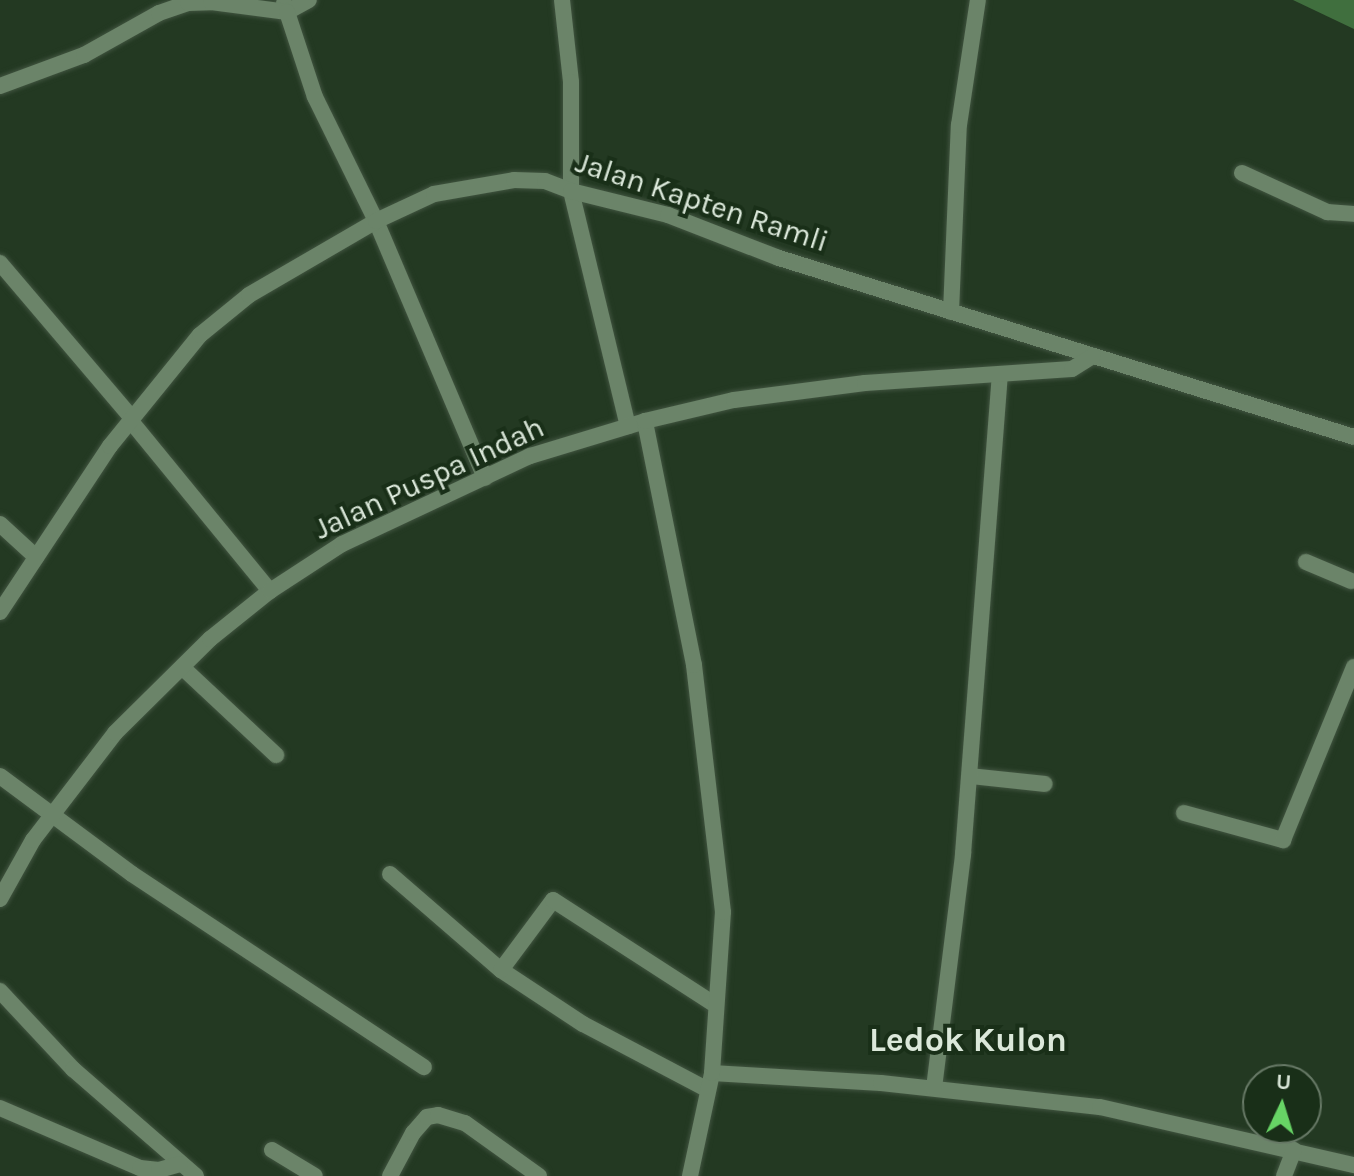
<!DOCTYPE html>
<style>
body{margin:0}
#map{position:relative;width:1354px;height:1176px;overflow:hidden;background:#233922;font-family:Karla,sans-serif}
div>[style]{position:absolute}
.water>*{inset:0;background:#406f3e}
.roads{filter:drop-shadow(0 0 2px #415440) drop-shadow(0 0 2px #415440)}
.minor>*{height:16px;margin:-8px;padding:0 8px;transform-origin:8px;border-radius:8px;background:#6b8469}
span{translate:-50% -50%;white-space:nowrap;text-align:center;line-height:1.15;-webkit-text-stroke:8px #192f18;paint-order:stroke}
.street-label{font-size:30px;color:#dbe8da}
.quarter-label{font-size:34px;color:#dbe8da;font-weight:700}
.north{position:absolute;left:1242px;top:1064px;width:80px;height:80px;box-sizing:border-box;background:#192f18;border:2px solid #677966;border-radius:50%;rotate:4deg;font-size:22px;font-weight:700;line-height:32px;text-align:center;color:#dbe8da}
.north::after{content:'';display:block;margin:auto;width:28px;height:36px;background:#67d465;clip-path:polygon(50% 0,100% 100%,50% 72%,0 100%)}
</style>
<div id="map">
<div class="water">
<div style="clip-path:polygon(1293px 0,1354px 0,1354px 29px)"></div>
</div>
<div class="roads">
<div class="minor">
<div style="left:562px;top:0;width:82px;rotate:83.7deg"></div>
<div style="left:571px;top:82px;width:109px;rotate:90deg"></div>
<div style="left:571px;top:191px;width:242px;rotate:76.4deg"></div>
<div style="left:284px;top:3px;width:9px;rotate:72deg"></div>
<div style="left:287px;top:12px;width:25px;rotate:-29deg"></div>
<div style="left:0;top:86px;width:90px;rotate:-20.3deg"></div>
<div style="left:84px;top:55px;width:86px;rotate:-29.2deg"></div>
<div style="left:159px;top:13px;width:31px;rotate:-19deg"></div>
<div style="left:188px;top:3px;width:23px;rotate:-2deg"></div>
<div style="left:211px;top:2px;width:77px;rotate:7.5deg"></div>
<div style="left:287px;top:12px;width:89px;rotate:71.8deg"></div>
<div style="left:315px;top:97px;width:138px;rotate:63.8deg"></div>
<div style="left:376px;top:221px;width:279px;rotate:67deg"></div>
<div style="left:1242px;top:173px;width:94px;rotate:24.6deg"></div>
<div style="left:1327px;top:212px;width:27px;rotate:4deg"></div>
<div style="left:0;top:263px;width:204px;rotate:49.6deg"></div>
<div style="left:951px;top:312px;width:187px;rotate:-87.6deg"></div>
<div style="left:959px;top:125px;width:126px;rotate:-81.4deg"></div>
<div style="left:130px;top:420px;width:221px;rotate:50.7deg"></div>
<div style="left:0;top:524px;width:49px;rotate:42.5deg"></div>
<div style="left:1306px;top:562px;width:49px;rotate:22.9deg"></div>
<div style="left:0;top:612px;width:199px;rotate:-56.5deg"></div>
<div style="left:110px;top:446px;width:143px;rotate:-51deg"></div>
<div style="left:200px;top:335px;width:63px;rotate:-39.2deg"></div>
<div style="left:249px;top:295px;width:147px;rotate:-30.2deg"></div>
<div style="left:376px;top:221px;width:64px;rotate:-25deg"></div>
<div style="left:434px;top:194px;width:81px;rotate:-9.9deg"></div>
<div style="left:514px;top:180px;width:31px;rotate:2deg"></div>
<div style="left:545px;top:181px;width:28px;rotate:21deg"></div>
<div style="left:571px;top:191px;width:100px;rotate:13.9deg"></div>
<div style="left:668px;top:215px;width:119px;rotate:21.2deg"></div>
<div style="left:779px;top:258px;width:602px;rotate:17.29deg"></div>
<div style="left:182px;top:667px;width:129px;rotate:43.1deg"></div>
<div style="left:0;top:776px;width:164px;rotate:36.6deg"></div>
<div style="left:132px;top:874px;width:350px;rotate:33.5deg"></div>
<div style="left:970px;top:776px;width:75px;rotate:6.1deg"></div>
<div style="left:1184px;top:813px;width:103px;rotate:15.3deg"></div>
<div style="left:1283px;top:840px;width:187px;rotate:-67.7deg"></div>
<div style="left:390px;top:874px;width:147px;rotate:40.9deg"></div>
<div style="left:501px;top:970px;width:98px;rotate:33.4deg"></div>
<div style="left:583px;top:1024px;width:141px;rotate:27.8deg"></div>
<div style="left:0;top:899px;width:68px;rotate:-60.8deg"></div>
<div style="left:33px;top:840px;width:135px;rotate:-52.5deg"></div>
<div style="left:115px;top:733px;width:134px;rotate:-44.7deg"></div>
<div style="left:210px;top:639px;width:77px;rotate:-38.7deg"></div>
<div style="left:270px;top:591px;width:86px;rotate:-33.1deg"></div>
<div style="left:342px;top:544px;width:208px;rotate:-25.1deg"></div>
<div style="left:530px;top:456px;width:120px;rotate:-16.9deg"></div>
<div style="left:501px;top:970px;width:87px;rotate:-53.4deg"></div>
<div style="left:553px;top:900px;width:193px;rotate:32.9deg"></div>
<div style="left:0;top:991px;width:107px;rotate:46.9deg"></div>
<div style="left:73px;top:1069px;width:163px;rotate:41deg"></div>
<div style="left:712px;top:1073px;width:169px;rotate:3.4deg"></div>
<div style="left:881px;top:1083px;width:220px;rotate:6.3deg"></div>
<div style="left:1100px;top:1107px;width:261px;rotate:12.9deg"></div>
<div style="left:934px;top:1088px;width:236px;rotate:-82.9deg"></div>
<div style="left:963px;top:854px;width:480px;rotate:-85.6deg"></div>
<div style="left:0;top:1108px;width:152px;rotate:23.2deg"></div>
<div style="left:140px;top:1168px;width:19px;rotate:6deg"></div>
<div style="left:159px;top:1170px;width:22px;rotate:-16deg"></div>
<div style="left:272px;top:1150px;width:50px;rotate:31.2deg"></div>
<div style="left:390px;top:1176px;width:49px;rotate:-61.9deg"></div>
<div style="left:413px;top:1133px;width:21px;rotate:-49deg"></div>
<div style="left:427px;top:1117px;width:11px;rotate:-10deg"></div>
<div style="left:438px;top:1115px;width:28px;rotate:17deg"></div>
<div style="left:465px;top:1123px;width:91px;rotate:35.6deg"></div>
<div style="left:690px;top:1176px;width:105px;rotate:-77.9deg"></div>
<div style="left:712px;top:1073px;width:161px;rotate:-86.1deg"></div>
<div style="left:723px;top:912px;width:249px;rotate:-96.7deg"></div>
<div style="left:694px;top:665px;width:249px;rotate:-101.4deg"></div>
<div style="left:645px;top:421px;width:91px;rotate:-13.3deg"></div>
<div style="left:734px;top:400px;width:132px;rotate:-7.4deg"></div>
<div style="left:865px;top:383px;width:207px;rotate:-3.9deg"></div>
<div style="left:1072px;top:369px;width:25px;rotate:-32deg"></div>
<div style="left:1284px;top:1176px;width:28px;rotate:-69deg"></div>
</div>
</div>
<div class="street-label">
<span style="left:702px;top:202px;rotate:18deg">Jalan Kapten Ramli</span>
<span style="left:429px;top:478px;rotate:-25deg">Jalan Puspa Indah</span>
</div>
<div class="quarter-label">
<span style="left:968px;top:1041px">Ledok Kulon</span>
</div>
<div class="north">U</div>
</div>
